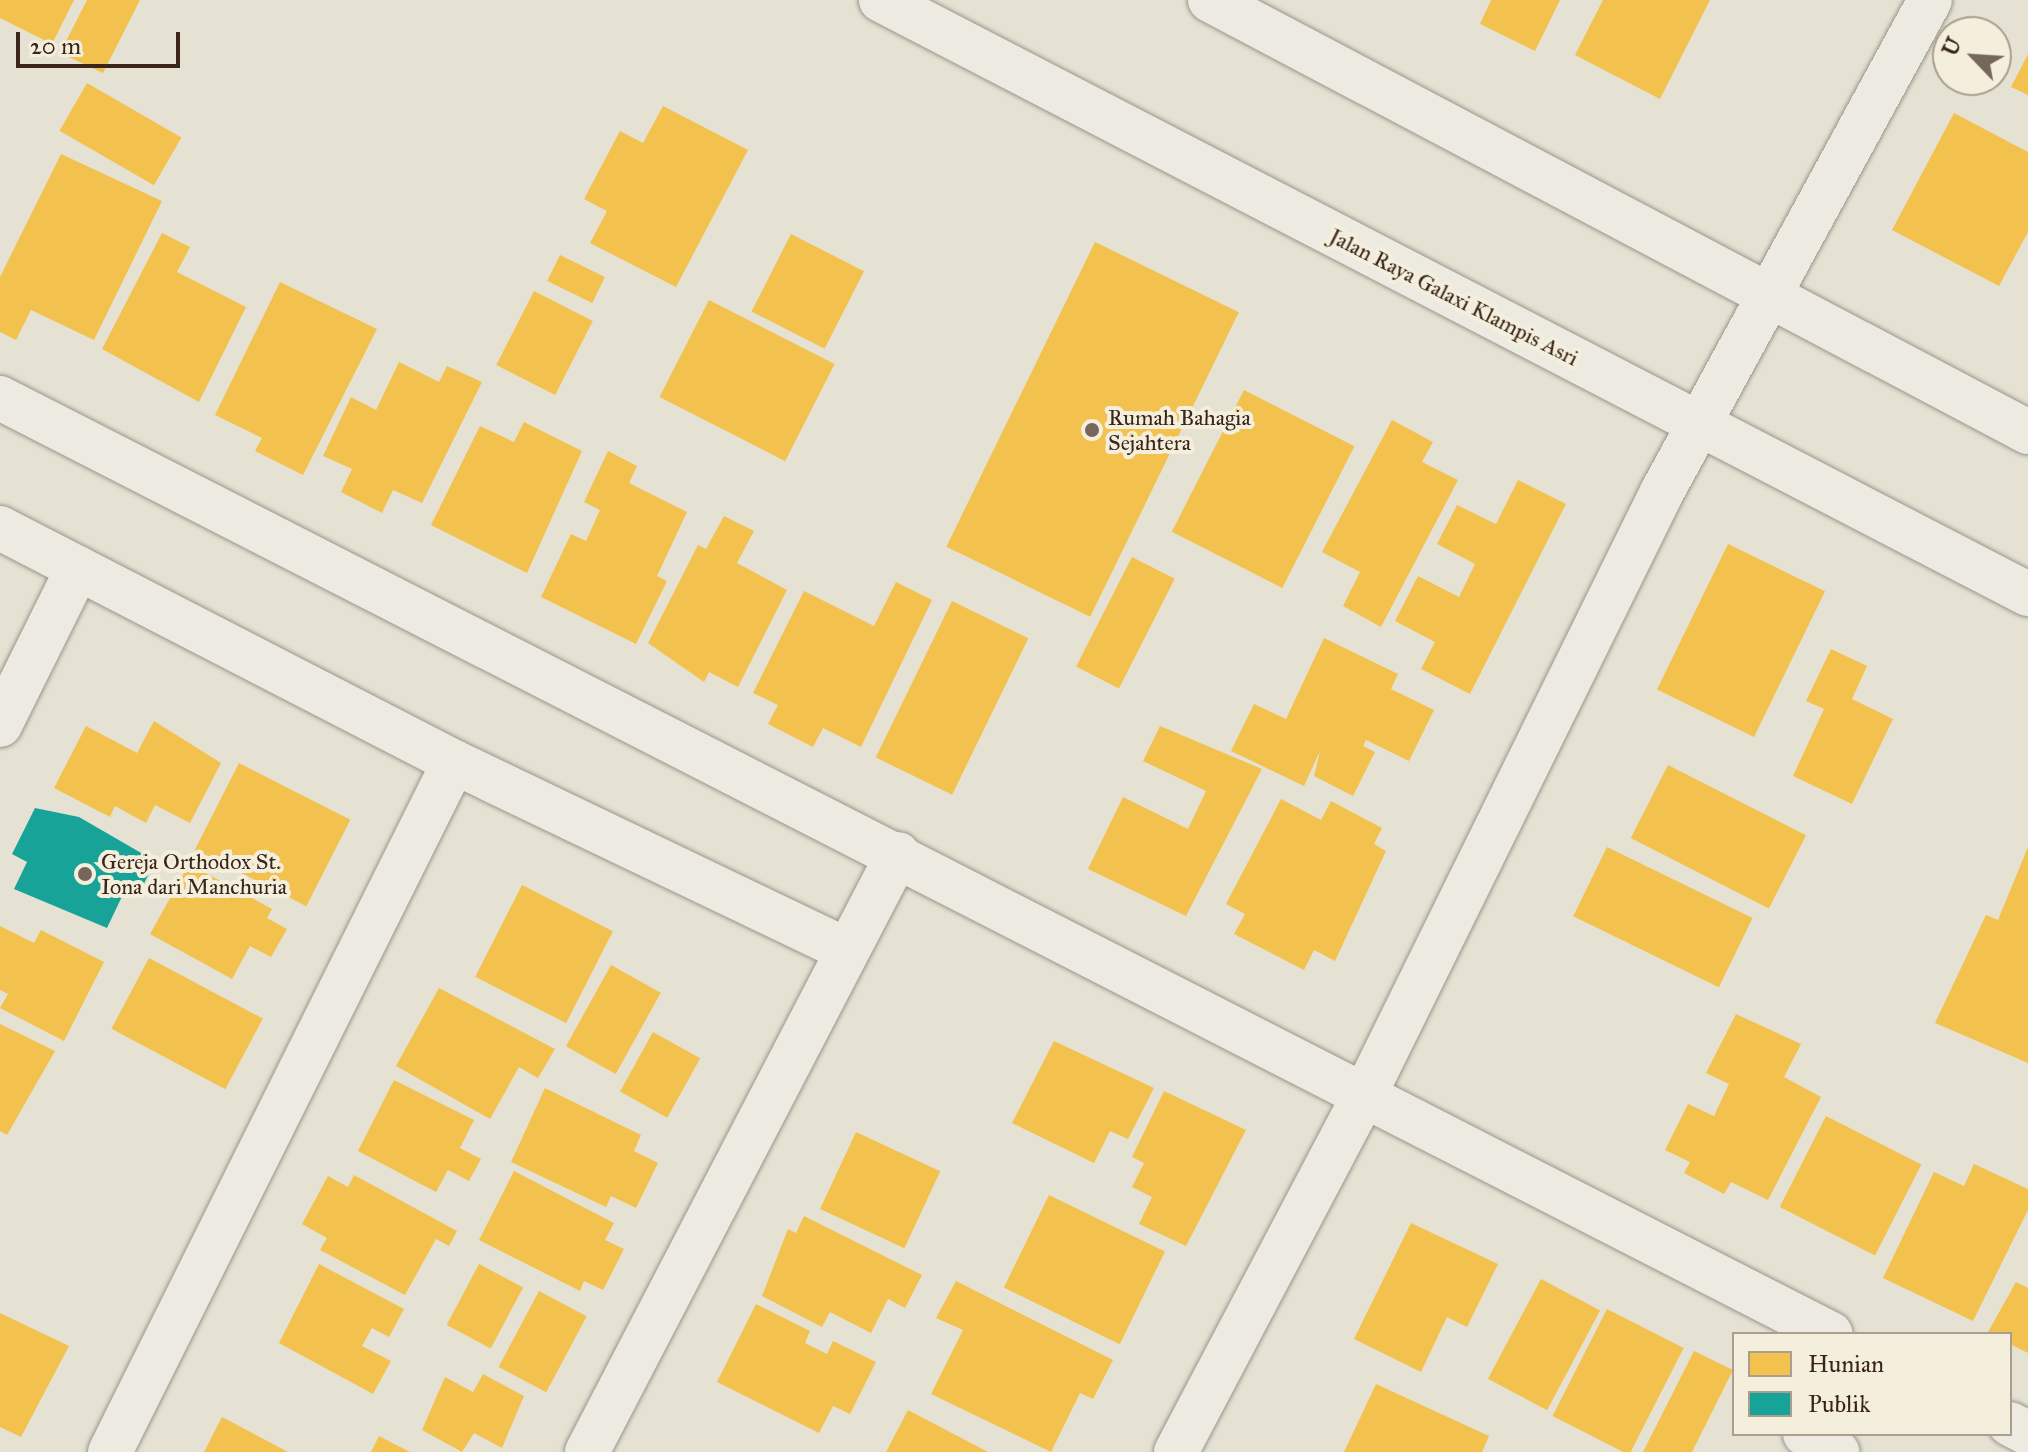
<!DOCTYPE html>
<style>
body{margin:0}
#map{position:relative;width:2028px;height:1452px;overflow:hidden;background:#e6e2d3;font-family:"IM FELL Great Primer",serif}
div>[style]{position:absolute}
.homes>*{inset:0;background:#f2c14e;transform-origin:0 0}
.public>*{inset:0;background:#17a398}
.roads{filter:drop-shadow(0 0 2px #9b958c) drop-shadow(0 0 2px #9b958c)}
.street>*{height:44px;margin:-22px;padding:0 22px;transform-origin:22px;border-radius:22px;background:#eceae1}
.dots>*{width:22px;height:22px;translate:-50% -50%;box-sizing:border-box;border:4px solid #f4efdd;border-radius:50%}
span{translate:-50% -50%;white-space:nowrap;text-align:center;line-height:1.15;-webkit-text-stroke:8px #f4efdd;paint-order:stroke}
.street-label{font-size:22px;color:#3b241a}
.poi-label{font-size:22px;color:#3b241a}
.left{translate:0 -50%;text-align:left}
.legend{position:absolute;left:1732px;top:1332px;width:280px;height:104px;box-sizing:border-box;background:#f4efdd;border:2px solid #aa9e8f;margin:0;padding:10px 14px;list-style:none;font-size:24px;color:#3b241a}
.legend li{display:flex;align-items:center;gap:16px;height:40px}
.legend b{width:40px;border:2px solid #aa9e8f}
.north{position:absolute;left:1932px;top:16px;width:80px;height:80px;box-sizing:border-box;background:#f4efdd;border:2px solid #aa9e8f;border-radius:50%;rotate:295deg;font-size:22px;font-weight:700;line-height:32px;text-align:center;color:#3b241a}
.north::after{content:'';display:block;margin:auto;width:28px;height:36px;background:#77665b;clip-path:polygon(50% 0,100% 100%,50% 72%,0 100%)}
.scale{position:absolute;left:16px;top:32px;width:164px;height:36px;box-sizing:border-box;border:4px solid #3b241a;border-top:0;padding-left:10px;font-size:24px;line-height:28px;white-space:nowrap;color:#3b241a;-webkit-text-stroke:6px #f4efdd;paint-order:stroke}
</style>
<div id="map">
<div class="homes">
<div style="clip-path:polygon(0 0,74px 0,52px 44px,0 18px)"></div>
<div style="clip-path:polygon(87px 0,140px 0,103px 73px,60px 53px)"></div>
<div style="clip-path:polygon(1491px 0,1560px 0,1535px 51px,1480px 24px)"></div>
<div style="clip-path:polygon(1603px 0,1710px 0,1660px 99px,1575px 55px)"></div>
<div style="clip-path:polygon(2028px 54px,2028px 95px,2011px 87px)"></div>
<div style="left:87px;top:83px;width:109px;height:55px;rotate:30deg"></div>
<div style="clip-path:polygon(663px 106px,748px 150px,676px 287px,590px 243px,607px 211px,584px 199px,620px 131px,643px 143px)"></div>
<div style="clip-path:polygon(1954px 113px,2028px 152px,2028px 232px,1999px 286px,1892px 230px)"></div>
<div style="clip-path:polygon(61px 154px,162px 201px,94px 340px,31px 310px,16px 340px,0 332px,0 277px)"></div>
<div style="clip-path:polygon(162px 233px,190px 247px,177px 272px,246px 307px,199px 402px,102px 349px)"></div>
<div style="left:791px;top:234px;width:82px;height:87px;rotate:27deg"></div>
<div style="left:1095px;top:242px;width:160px;height:339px;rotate:26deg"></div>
<div style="left:560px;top:255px;width:50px;height:29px;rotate:26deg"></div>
<div style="clip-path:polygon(280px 282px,377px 329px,303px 475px,255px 451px,262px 438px,215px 415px)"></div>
<div style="left:534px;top:291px;width:66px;height:83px;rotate:27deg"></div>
<div style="left:709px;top:300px;width:141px;height:109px;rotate:27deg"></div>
<div style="clip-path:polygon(399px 362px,439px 382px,447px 366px,482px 382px,422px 503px,393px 490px,382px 513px,341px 492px,352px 469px,323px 456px,351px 397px,376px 410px)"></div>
<div style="left:1244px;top:390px;width:124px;height:159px;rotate:27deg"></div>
<div style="clip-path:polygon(1392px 420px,1433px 442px,1422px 462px,1458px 480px,1381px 627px,1343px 606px,1360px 572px,1322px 552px)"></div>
<div style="clip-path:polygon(524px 422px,582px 451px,527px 573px,431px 525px,480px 426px,514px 442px)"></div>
<div style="clip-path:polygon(608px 451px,637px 466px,629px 483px,687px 512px,657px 576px,667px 581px,636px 644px,541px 597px,571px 534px,586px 541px,600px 510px,584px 502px)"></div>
<div style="clip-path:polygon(1518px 480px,1566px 504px,1470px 694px,1421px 669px,1435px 642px,1395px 621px,1418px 576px,1459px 597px,1475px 564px,1437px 544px,1457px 505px,1496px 524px)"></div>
<div style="clip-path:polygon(724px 516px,754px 531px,737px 563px,787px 590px,738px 687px,709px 672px,704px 682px,648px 643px,698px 545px,706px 549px)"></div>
<div style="left:1728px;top:544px;width:108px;height:162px;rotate:26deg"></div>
<div style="left:1132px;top:557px;width:48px;height:123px;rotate:27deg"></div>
<div style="clip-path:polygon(896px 582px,932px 600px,861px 747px,823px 728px,813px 747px,768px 724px,778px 705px,753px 693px,804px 591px,874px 626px)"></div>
<div style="left:952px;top:601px;width:85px;height:174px;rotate:26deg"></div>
<div style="clip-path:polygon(1324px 638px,1398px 674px,1391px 689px,1434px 710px,1409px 761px,1366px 740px,1363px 746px,1375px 752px,1353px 796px,1314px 776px,1320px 751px,1304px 786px,1231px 751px,1254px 704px,1286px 719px)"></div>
<div style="clip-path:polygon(1831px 649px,1867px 666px,1852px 699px,1893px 719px,1852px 804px,1793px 776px,1824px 709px,1806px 701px)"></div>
<div style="clip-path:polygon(154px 721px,221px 763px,190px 823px,155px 805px,146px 823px,115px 806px,110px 817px,54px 788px,86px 726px,137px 753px)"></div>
<div style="clip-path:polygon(1160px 726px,1262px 769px,1186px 916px,1088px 869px,1123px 797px,1188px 829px,1206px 791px,1143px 761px)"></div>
<div style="left:239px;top:763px;width:125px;height:97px;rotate:27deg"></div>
<div style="left:1668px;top:765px;width:155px;height:82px;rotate:27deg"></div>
<div style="clip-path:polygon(1281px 799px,1321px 820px,1331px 801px,1382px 828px,1374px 844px,1386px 851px,1335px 961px,1314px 950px,1304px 970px,1234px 934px,1245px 914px,1226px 904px)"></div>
<div style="left:1607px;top:847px;width:162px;height:77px;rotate:26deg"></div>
<div style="clip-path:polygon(2028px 847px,2028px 1063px,1935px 1023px,1986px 915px,1998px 920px)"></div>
<div style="clip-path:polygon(189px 864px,272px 909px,267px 918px,287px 929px,271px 957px,250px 946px,232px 979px,150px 934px)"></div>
<div style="left:522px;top:885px;width:102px;height:103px;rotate:27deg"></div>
<div style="clip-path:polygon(0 926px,34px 943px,41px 930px,104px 962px,64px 1041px,0 1008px,8px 994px,0 990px)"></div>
<div style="left:149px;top:958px;width:129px;height:80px;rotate:28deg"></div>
<div style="left:611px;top:965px;width:57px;height:93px;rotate:29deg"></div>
<div style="clip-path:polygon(439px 988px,555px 1049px,538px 1078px,519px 1067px,490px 1119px,396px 1066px)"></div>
<div style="clip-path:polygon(1736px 1014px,1801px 1044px,1784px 1077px,1821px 1097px,1768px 1200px,1731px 1182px,1724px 1194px,1684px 1173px,1690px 1162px,1665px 1150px,1688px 1104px,1714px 1116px,1729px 1084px,1706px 1073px)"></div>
<div style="clip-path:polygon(0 1024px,55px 1051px,7px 1135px,0 1131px)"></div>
<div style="left:653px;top:1032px;width:54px;height:68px;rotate:29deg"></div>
<div style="clip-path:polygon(1054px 1041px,1154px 1088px,1128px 1139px,1110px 1131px,1094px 1163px,1012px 1123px)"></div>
<div style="clip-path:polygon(394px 1080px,474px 1120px,460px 1148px,481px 1159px,469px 1181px,448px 1170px,436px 1192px,358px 1151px)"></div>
<div style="clip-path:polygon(545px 1088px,641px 1135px,634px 1151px,658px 1163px,636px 1208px,611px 1196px,606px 1207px,511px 1162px)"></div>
<div style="clip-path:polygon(1164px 1091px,1246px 1130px,1186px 1246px,1139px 1224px,1152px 1197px,1132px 1187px,1144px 1163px,1132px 1157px)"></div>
<div style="left:1826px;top:1116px;width:107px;height:102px;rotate:27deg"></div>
<div style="left:856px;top:1132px;width:93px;height:85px;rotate:25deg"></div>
<div style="clip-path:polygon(1974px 1164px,2028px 1189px,2028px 1210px,1973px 1321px,1883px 1278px,1934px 1172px,1964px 1186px)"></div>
<div style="clip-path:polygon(514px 1171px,614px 1223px,605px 1240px,624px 1249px,603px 1290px,584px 1281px,580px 1291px,479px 1240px)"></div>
<div style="clip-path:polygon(354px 1175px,457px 1231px,449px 1246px,436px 1239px,405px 1295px,320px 1250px,327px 1238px,302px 1224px,328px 1176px,348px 1187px)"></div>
<div style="left:1049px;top:1195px;width:129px;height:103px;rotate:26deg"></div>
<div style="clip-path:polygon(804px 1216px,922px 1275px,905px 1308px,888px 1299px,871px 1333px,830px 1312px,822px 1327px,762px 1296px,788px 1229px,796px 1233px)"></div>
<div style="clip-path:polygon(1411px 1223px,1498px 1264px,1467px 1327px,1447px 1317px,1421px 1372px,1354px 1339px)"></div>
<div style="clip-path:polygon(319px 1264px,404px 1309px,389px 1337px,372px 1328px,362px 1346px,391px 1361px,373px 1394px,279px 1343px)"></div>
<div style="left:479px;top:1264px;width:50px;height:69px;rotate:28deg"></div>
<div style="left:1541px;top:1279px;width:67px;height:113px;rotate:28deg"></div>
<div style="clip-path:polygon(956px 1281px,1113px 1360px,1093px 1399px,1080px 1393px,1051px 1452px,931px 1394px,963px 1330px,936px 1318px)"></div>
<div style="clip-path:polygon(2016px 1282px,2028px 1288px,2028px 1353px,2010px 1344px,2010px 1334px,1988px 1332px)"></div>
<div style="left:539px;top:1291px;width:54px;height:86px;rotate:28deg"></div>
<div style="clip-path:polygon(756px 1304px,810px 1331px,805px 1343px,827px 1354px,833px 1341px,876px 1362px,850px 1414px,833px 1406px,819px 1433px,717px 1382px)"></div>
<div style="left:1607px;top:1309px;width:86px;height:120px;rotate:27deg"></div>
<div style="clip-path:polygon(0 1313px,69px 1346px,21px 1437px,0 1427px)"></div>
<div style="clip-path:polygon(1694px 1351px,1733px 1370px,1692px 1452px,1643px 1452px)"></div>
<div style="clip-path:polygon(483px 1374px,524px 1396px,502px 1448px,474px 1433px,462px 1452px,422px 1430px,445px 1377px,473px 1392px)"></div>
<div style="clip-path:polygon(1376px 1384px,1489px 1436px,1482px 1452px,1344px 1452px)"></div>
<div style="clip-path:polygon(908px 1410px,988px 1452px,886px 1452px)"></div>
<div style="clip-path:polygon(222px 1417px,288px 1452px,204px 1452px)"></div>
<div style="clip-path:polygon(379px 1436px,410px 1452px,371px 1452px)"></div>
</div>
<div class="public">
<div style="clip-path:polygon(35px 808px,79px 817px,155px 861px,140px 892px,127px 886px,107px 928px,14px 889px,27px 862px,12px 854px)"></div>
</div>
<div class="roads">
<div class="street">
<div style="left:881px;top:0;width:1292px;rotate:27.38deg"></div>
<div style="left:1210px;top:0;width:925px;rotate:27.84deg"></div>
<div style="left:0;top:398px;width:2056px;rotate:27.08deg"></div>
<div style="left:0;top:528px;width:511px;rotate:27.27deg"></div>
<div style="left:454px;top:762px;width:435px;rotate:25.6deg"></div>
<div style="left:0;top:725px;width:175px;rotate:-63.6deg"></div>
<div style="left:2010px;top:1424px;width:20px;rotate:27deg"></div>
<div style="left:1805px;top:1434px;width:37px;rotate:29deg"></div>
<div style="left:110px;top:1452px;width:771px;rotate:-63.5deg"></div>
<div style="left:587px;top:1452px;width:674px;rotate:-62.52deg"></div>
<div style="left:1176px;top:1452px;width:407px;rotate:-62.2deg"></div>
<div style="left:1366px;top:1092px;width:669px;rotate:-63.74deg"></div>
<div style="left:1662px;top:492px;width:560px;rotate:-61.42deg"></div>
</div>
</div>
<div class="dots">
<div style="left:1092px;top:430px;background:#77665b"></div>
<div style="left:85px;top:874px;background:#77665b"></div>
</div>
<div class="street-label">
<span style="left:1454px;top:297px;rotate:27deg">Jalan Raya Galaxi Klampis Asri</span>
</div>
<div class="poi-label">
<span class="left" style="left:1108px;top:430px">Rumah Bahagia<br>Sejahtera</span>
<span class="left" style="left:101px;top:874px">Gereja Orthodox St.<br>Iona dari Manchuria</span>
</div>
<ul class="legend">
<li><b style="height:22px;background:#f2c14e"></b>Hunian</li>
<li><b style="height:22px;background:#17a398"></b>Publik</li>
</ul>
<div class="north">U</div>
<div class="scale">20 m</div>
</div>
